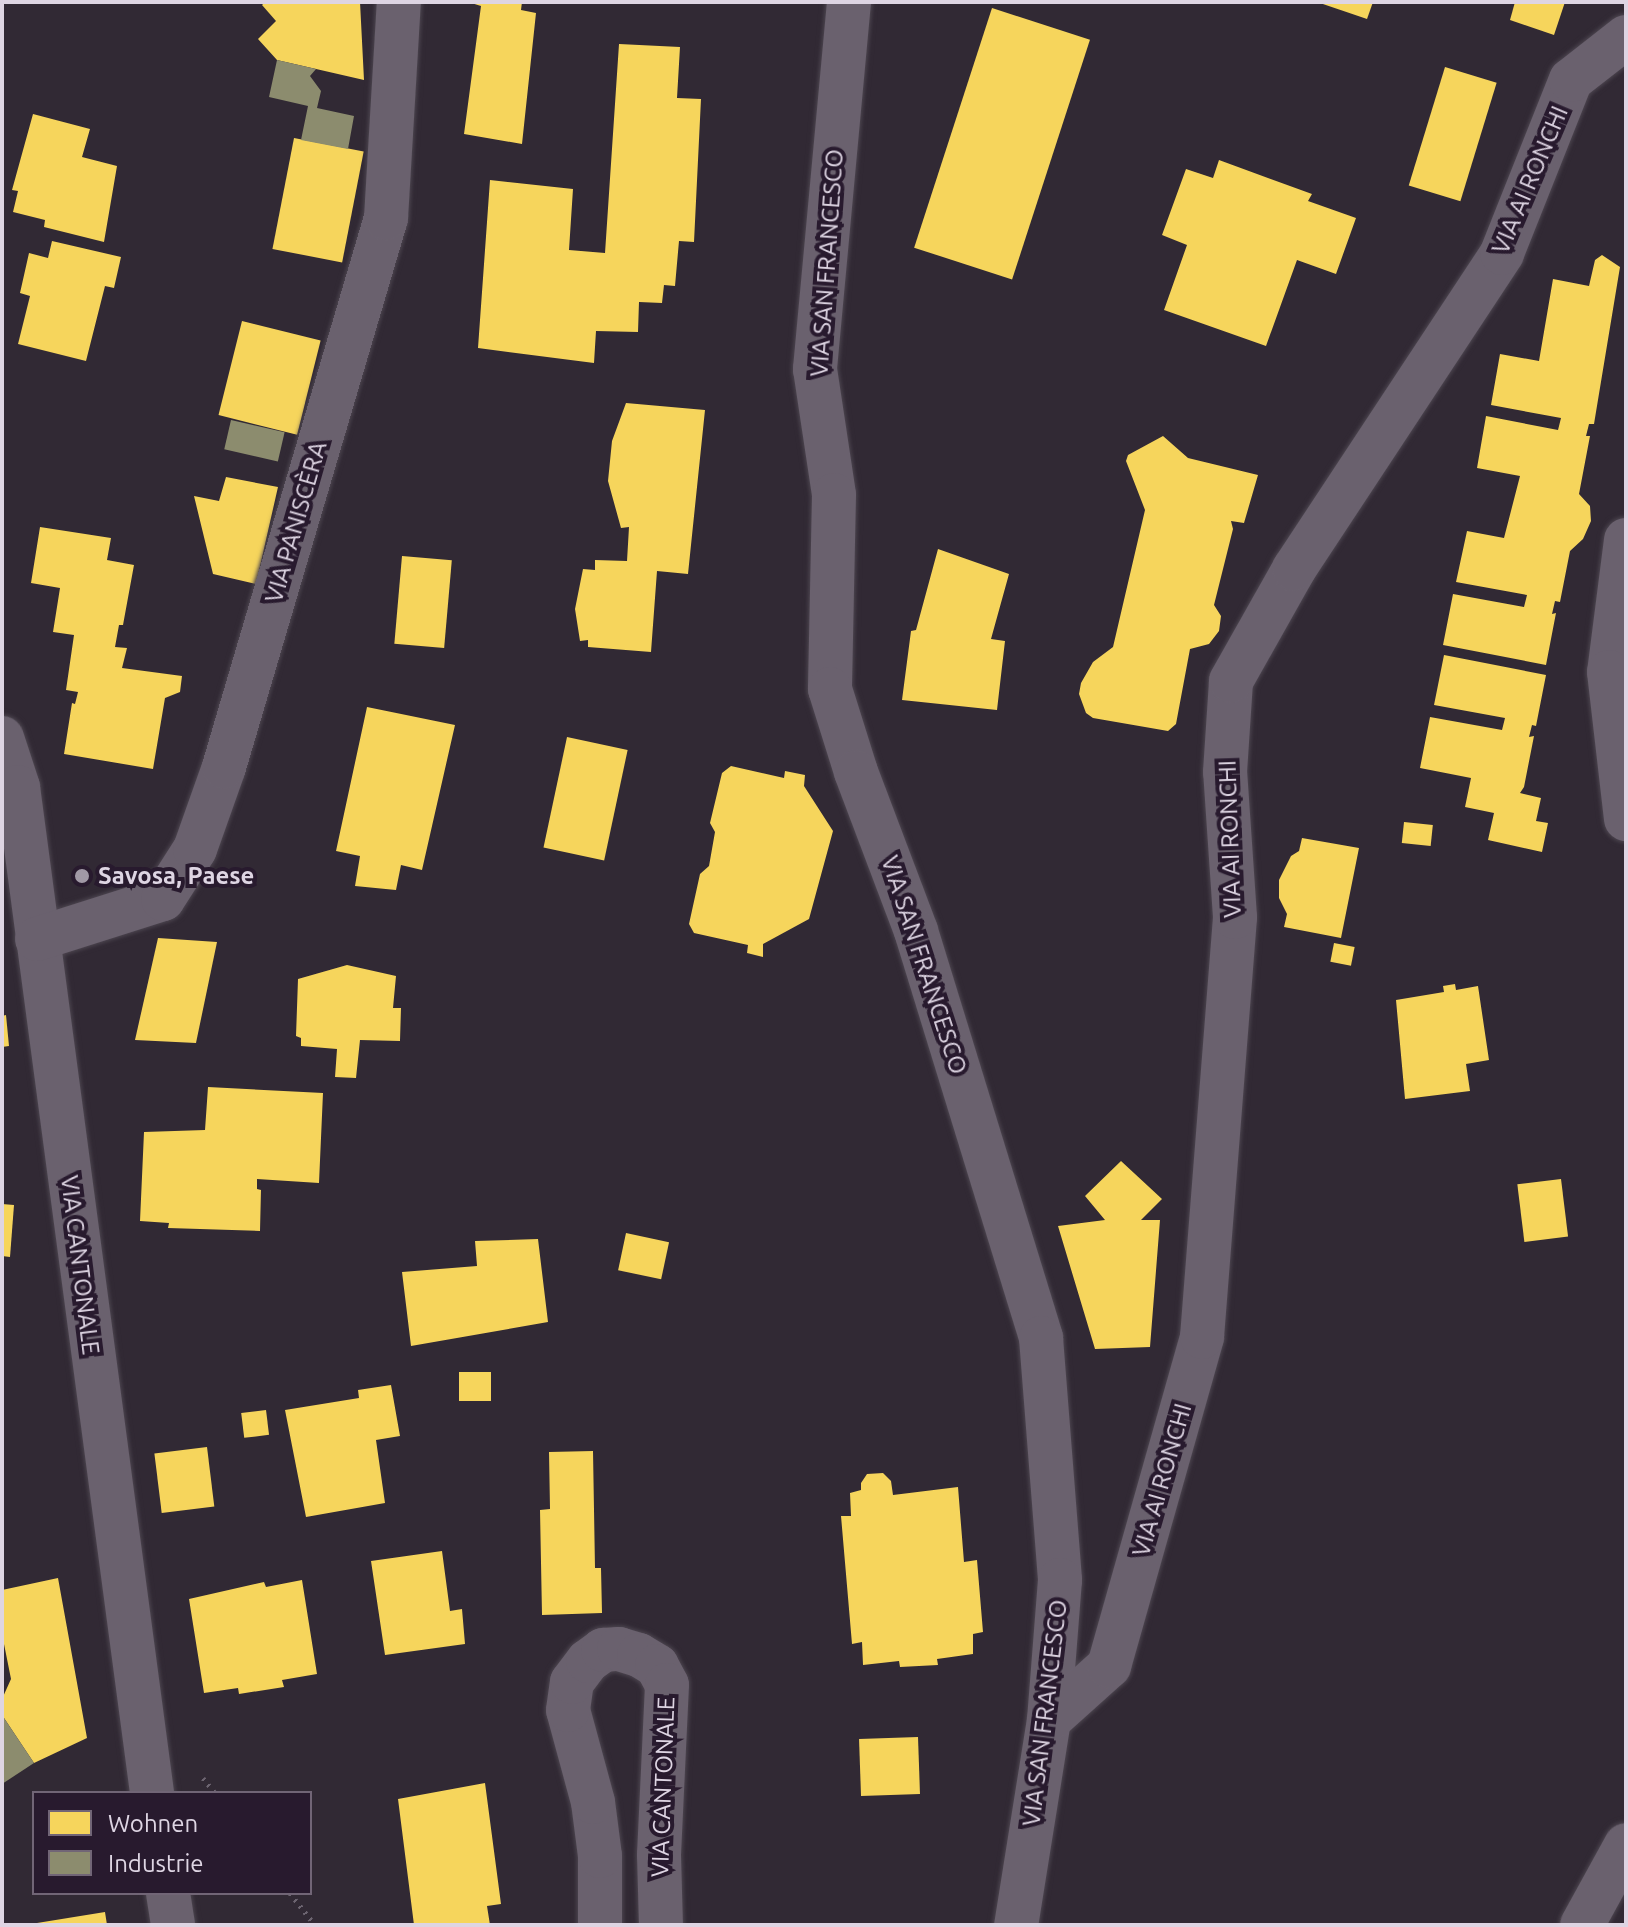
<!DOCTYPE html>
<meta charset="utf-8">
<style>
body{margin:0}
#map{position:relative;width:1628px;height:1927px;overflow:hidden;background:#312934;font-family:Ubuntu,sans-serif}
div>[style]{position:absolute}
.homes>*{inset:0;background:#f6d55c;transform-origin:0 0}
.industry>*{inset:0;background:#8c8c6e;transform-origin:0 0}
.path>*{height:5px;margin-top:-2.5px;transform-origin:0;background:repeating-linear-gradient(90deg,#6c6470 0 2px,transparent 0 8px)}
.roads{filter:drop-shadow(0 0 2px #4c454f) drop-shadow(0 0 2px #4c454f)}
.street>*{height:44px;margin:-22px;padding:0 22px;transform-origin:22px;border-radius:22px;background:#6a616e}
.dots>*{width:22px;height:22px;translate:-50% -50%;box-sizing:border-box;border:4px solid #281a2e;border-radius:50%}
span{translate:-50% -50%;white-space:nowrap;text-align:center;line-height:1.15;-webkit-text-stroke:8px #281a2e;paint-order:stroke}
.street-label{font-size:24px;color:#ded5e3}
.poi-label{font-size:24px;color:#ded5e3;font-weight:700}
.left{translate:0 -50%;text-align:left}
.frame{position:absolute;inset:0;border:4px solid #ded5e3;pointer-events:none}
.legend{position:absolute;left:32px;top:1791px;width:280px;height:104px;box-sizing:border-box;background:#281a2e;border:2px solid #716576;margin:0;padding:10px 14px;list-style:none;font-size:24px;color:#ded5e3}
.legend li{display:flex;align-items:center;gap:16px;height:40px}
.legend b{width:40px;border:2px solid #716576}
</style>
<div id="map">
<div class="homes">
<div style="clip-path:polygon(265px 2px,360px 2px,364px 80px,277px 60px,258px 39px,276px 21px,262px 5px)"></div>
<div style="clip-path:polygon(468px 2px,522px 2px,521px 10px,536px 13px,522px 144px,464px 134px,481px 6px)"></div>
<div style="clip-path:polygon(1317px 2px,1373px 2px,1367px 19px)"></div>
<div style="clip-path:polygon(1515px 2px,1565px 2px,1554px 35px,1510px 20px)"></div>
<div style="left:992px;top:8px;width:103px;height:252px;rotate:18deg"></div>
<div style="clip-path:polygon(619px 44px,680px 47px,677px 98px,701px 99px,694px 242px,679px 241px,675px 286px,664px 285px,662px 303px,639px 302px,638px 332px,596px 331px,594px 363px,478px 348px,490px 180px,573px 189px,569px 250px,605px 253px)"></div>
<div style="left:1445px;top:67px;width:54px;height:124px;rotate:17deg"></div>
<div style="clip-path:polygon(33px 114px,90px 129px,82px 157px,117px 166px,104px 242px,44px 227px,45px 220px,13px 212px,18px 191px,12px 190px)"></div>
<div style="left:294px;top:138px;width:71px;height:113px;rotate:11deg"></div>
<div style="clip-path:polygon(1219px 160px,1312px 194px,1308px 201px,1356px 218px,1336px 274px,1297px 260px,1266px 346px,1164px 310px,1187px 245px,1162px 235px,1186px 169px,1213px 178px)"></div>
<div style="clip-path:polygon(52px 241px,121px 257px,114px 288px,105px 286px,86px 361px,18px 344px,30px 296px,20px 293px,29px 253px,48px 258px)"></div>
<div style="clip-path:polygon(1602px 255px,1620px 267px,1594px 424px,1589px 424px,1586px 436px,1590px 436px,1579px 494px,1590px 506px,1591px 521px,1583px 539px,1570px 551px,1560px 602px,1555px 601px,1552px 614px,1556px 613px,1546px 665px,1443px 645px,1453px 594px,1524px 607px,1527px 595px,1456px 582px,1467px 531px,1504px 538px,1520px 476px,1477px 468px,1486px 416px,1558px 430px,1561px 418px,1491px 405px,1500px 354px,1539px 361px,1553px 279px,1589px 286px,1595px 260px)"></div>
<div style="left:242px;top:321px;width:81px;height:97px;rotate:14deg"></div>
<div style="clip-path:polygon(626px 403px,705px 410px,688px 574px,657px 571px,651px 652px,588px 647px,588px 640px,580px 641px,575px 609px,583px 569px,595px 570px,595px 560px,627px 561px,629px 527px,621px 528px,608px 481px,612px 441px)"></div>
<div style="clip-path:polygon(1163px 436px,1188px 458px,1258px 475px,1244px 523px,1231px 521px,1233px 529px,1214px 605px,1221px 616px,1219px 631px,1209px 644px,1190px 649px,1176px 724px,1168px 731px,1093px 718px,1086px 713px,1079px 694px,1081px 683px,1093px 662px,1113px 647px,1145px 510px,1126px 461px,1128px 455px)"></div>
<div style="clip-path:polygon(226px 477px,278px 487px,256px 584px,213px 574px,194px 496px,219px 501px)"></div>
<div style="clip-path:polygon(40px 527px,111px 538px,107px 560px,134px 565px,123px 625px,119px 625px,115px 647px,127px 648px,122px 668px,182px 676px,180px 692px,165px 698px,153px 769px,64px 754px,72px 703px,75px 704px,78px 692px,66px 690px,74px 635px,53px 632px,60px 588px,31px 583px)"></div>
<div style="clip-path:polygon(938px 549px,1009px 574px,991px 639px,1005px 641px,997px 710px,902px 700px,911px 631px,916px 630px)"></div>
<div style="left:402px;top:556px;width:50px;height:88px;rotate:5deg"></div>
<div style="clip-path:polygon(1444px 655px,1546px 675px,1536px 726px,1532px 725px,1529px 737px,1534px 736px,1524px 787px,1520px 793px,1541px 798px,1536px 821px,1548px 823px,1542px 852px,1488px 840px,1494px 813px,1465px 807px,1471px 778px,1420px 768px,1430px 717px,1502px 730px,1505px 718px,1434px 705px)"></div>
<div style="clip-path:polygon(367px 707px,455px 725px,422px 870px,401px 865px,396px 890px,355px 886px,360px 856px,336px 851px)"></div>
<div style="left:567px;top:737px;width:62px;height:113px;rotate:12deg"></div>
<div style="clip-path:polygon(731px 766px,784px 778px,785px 771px,805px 775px,804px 786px,833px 831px,809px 919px,763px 944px,763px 957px,747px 953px,748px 945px,694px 933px,689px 924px,700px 874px,709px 866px,715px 832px,710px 823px,722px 773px)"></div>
<div style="left:1404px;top:822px;width:29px;height:21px;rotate:6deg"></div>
<div style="clip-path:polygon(1302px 838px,1359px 848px,1341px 938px,1284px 927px,1287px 914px,1279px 898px,1279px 880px,1291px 856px,1299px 851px)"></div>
<div style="clip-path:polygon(158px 938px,217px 942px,196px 1043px,135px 1040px)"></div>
<div style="left:1334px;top:943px;width:21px;height:19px;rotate:11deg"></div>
<div style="clip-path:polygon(347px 965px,396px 976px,393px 1008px,401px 1008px,400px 1041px,360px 1040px,356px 1078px,335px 1077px,337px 1049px,301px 1046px,301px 1038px,296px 1036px,298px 979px)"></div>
<div style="clip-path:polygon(1455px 984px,1456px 990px,1478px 986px,1489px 1060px,1466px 1064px,1470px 1091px,1405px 1099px,1396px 1000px,1444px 992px,1443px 986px)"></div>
<div style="clip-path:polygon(6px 1015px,9px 1046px,2px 1047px,2px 1016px)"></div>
<div style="clip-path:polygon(208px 1087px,323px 1093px,319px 1183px,257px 1179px,257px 1189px,261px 1190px,260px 1231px,168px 1228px,169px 1223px,140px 1221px,144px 1132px,205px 1130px)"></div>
<div style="clip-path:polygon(1121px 1161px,1162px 1199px,1141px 1220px,1160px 1220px,1150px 1347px,1095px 1349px,1058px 1226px,1105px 1220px,1085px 1196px)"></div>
<div style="left:1561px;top:1179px;width:58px;height:44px;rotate:83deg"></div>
<div style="clip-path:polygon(2px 1204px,14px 1205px,10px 1257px,2px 1256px)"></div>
<div style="left:626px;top:1233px;width:44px;height:38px;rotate:12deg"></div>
<div style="clip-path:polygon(538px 1239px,548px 1322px,411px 1346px,402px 1272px,477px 1266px,475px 1241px)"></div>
<div style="left:491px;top:1372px;width:29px;height:32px;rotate:90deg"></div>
<div style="clip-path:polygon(391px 1385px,400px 1436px,376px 1440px,385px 1503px,306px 1517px,285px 1410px,359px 1398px,358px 1390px)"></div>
<div style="left:266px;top:1410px;width:25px;height:25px;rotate:83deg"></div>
<div style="left:207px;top:1447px;width:60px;height:53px;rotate:83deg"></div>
<div style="clip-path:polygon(593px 1451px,595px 1568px,601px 1568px,602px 1613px,542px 1615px,540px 1510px,550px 1509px,549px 1452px)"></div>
<div style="clip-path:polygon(883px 1473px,891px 1481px,893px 1495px,958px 1487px,964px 1562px,977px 1560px,983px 1632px,973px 1634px,973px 1654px,937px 1659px,938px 1665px,900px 1667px,899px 1661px,863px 1665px,862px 1642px,852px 1644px,841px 1516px,851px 1516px,850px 1493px,861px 1490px,861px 1483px,867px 1474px)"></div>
<div style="clip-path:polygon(442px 1551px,450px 1611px,462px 1609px,465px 1644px,385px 1655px,371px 1561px)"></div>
<div style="clip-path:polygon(58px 1578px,87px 1738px,34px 1763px,2px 1715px,2px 1699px,11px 1679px,2px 1634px,2px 1590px)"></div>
<div style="clip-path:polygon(302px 1580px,317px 1674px,282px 1680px,284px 1687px,239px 1694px,238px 1688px,204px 1693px,189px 1599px,264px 1582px,266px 1587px)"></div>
<div style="left:918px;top:1737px;width:57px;height:59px;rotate:88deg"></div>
<div style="clip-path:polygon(485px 1783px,501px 1904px,487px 1906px,490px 1925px,414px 1925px,398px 1799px)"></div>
<div style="clip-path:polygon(105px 1912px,107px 1925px,37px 1925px,37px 1923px)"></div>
</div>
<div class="industry">
<div style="clip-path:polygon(277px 60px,316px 69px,310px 76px,321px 91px,317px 108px,354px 116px,348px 149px,301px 140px,308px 106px,269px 97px)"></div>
<div style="left:231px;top:420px;width:55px;height:30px;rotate:13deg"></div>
<div style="clip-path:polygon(2px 1715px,34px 1763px,2px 1784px)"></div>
</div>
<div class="path">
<div style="left:203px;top:1778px;width:19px;rotate:51deg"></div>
<div style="left:290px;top:1893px;width:41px;rotate:52deg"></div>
</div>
<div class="roads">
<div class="street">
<div style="left:849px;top:2px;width:369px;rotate:95.3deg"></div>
<div style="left:815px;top:369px;width:127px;rotate:81.4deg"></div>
<div style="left:834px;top:495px;width:194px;rotate:91.2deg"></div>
<div style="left:830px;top:689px;width:87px;rotate:72.6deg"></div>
<div style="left:856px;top:772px;width:170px;rotate:69.3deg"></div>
<div style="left:916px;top:931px;width:426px;rotate:72.9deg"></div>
<div style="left:1041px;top:1338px;width:243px;rotate:85.5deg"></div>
<div style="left:1060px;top:1580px;width:140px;rotate:94.5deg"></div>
<div style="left:1049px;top:1720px;width:208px;rotate:99.1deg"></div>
<div style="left:1626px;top:540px;width:133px;rotate:97.3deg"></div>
<div style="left:1609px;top:672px;width:148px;rotate:83.4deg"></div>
<div style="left:2px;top:738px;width:52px;rotate:71.9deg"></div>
<div style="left:18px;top:787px;width:1015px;rotate:82.41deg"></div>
<div style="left:37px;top:939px;width:132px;rotate:-17.6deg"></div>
<div style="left:163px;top:899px;width:59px;rotate:-57.4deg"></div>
<div style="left:195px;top:849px;width:87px;rotate:-70.5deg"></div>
<div style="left:224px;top:767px;width:572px;rotate:-73.56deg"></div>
<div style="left:386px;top:218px;width:216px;rotate:-86.6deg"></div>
<div style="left:1049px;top:1720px;width:81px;rotate:-42deg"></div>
<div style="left:1109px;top:1666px;width:342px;rotate:-74.2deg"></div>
<div style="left:1202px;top:1337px;width:421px;rotate:-85.5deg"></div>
<div style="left:1235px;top:917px;width:145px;rotate:-93.9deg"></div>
<div style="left:1225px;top:772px;width:91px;rotate:-86.2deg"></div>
<div style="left:1231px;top:681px;width:129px;rotate:-60.6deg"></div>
<div style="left:1294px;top:569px;width:378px;rotate:-56.6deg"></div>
<div style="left:1502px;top:253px;width:186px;rotate:-68.3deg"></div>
<div style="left:1571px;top:80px;width:70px;rotate:-38deg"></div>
<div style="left:168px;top:1893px;width:32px;rotate:81deg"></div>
<div style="left:600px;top:1925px;width:69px;rotate:-90deg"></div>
<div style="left:600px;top:1856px;width:54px;rotate:-97.4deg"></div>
<div style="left:593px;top:1802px;width:95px;rotate:-105.2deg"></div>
<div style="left:568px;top:1710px;width:28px;rotate:-82deg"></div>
<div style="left:572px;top:1682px;width:26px;rotate:-53deg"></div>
<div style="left:588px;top:1661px;width:19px;rotate:-36deg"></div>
<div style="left:603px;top:1650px;width:16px;rotate:-4deg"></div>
<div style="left:619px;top:1649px;width:21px;rotate:17deg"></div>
<div style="left:639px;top:1655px;width:21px;rotate:31deg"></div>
<div style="left:657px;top:1666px;width:21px;rotate:62deg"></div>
<div style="left:667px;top:1685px;width:170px;rotate:92.7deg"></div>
<div style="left:659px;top:1855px;width:70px;rotate:88.4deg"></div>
<div style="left:1582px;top:1925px;width:91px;rotate:-61.2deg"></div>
</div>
</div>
<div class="dots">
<div style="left:82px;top:876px;background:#a199a6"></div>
</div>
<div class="street-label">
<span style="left:1530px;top:180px;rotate:-67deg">VIA AI RONCHI</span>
<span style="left:827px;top:263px;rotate:-86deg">VIA SAN FRANCESCO</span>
<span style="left:296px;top:522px;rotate:-74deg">VIA PANISCÈRA</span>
<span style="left:1230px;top:839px;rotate:-92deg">VIA AI RONCHI</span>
<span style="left:924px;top:965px;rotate:72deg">VIA SAN FRANCESCO</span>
<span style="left:80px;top:1265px;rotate:83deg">VIA CANTONALE</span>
<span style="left:1162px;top:1480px;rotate:-74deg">VIA AI RONCHI</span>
<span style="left:1045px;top:1713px;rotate:-83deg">VIA SAN FRANCESCO</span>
<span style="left:663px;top:1787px;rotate:-88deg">VIA CANTONALE</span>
</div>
<div class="poi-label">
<span class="left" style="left:98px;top:876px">Savosa, Paese</span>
</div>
<div class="frame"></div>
<ul class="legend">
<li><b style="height:22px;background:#f6d55c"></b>Wohnen</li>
<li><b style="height:22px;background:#8c8c6e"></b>Industrie</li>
</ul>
</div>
